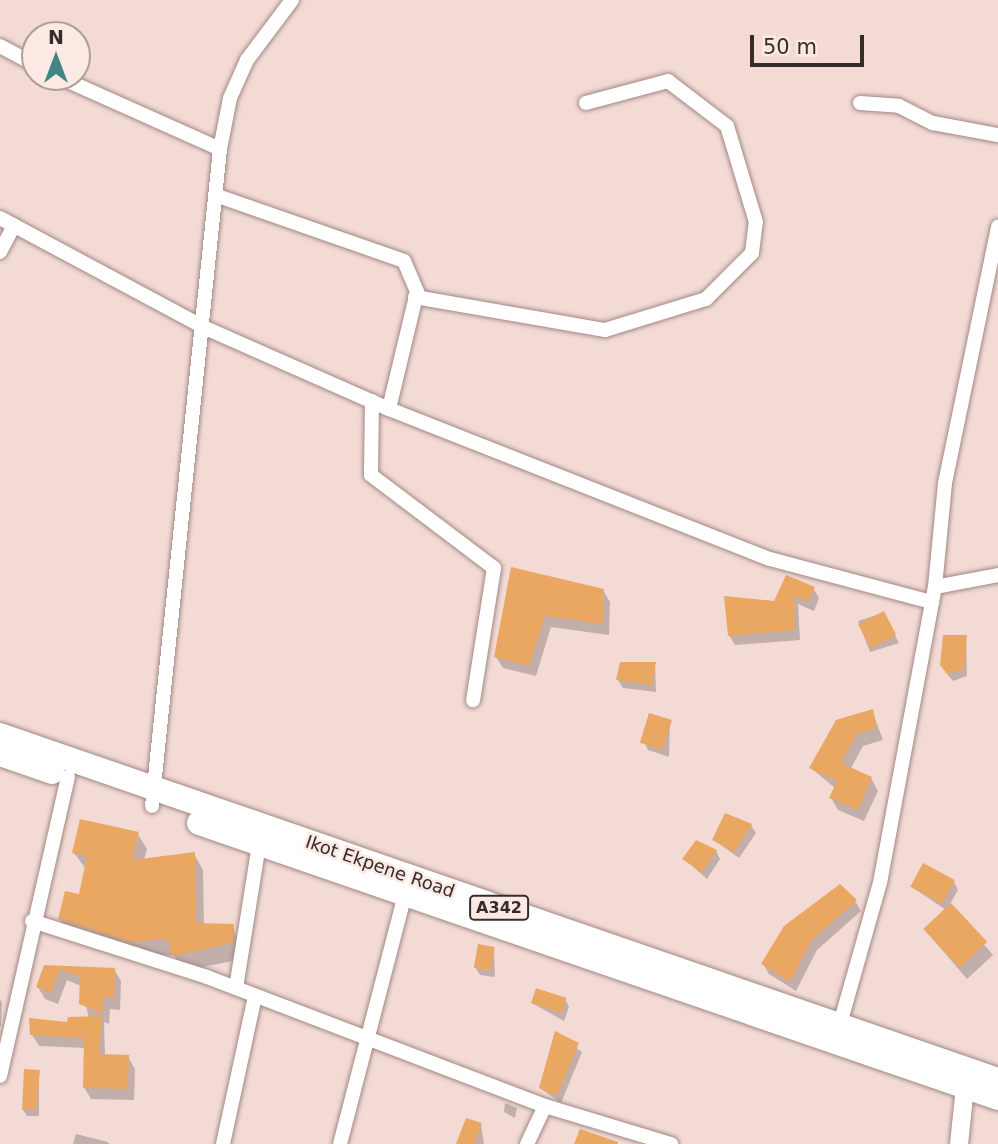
<!DOCTYPE html>
<style>
body{margin:0}
#map{position:relative;width:998px;height:1144px;overflow:hidden;background:#f3dad5;font-family:"DejaVu Sans",sans-serif}
div>[style]{position:absolute}
.shadow>*{inset:0;background:#0003}
.building>*{inset:0;background:#e9a762;transform-origin:0 0}
.roads{filter:drop-shadow(0 0 2px #a08984) drop-shadow(0 0 2px #a08984)}
.minor>*{height:14px;margin:-7px;padding:0 7px;transform-origin:7px;border-radius:7px;background:#fff}
.tertiary>*{height:18px;margin:-9px;padding:0 9px;transform-origin:9px;border-radius:9px;background:#fff}
.trunk>*{height:24px;margin:-12px;padding:0 12px;transform-origin:12px;border-radius:12px;background:#fff}
span{translate:-50% -50%;white-space:nowrap;text-align:center;line-height:1.15;-webkit-text-stroke:5px #fde9e4;paint-order:stroke}
.shield-label span{padding:2px 5px;background:#fde9e4;border:2px solid;border-radius:5px;-webkit-text-stroke-width:0}
.shield-label{font-size:16px;color:#362d2b;font-weight:700}
.street-label{font-size:18px;color:#362d2b}
.north{position:absolute;left:21px;top:21px;width:70px;height:70px;box-sizing:border-box;background:#fde9e4;border:2px solid #ad9e9a;border-radius:50%;rotate:0deg;font-size:19px;font-weight:700;line-height:28px;text-align:center;color:#362d2b}
.north::after{content:'';display:block;margin:auto;width:24px;height:32px;background:#408887;clip-path:polygon(50% 0,100% 100%,50% 72%,0 100%)}
.scale{position:absolute;left:750px;top:35px;width:114px;height:32px;box-sizing:border-box;border:4px solid #362d2b;border-top:0;padding-left:9px;font-size:21px;line-height:24px;white-space:nowrap;color:#362d2b;-webkit-text-stroke:5px #fde9e4;paint-order:stroke}
</style>
<div id="map">
<div class="shadow">
<div style="clip-path:polygon(512px 569px,603px 590px,610px 602px,609px 635px,551px 627px,536px 676px,503px 668px,496px 657px)"></div>
<div style="clip-path:polygon(813px 588px,819px 598px,814px 611px,798px 604px,800px 640px,735px 645px,729px 635px,775px 603px)"></div>
<div style="clip-path:polygon(883px 613px,899px 643px,870px 652px,858px 621px)"></div>
<div style="clip-path:polygon(966px 637px,967px 676px,953px 681px,947px 674px)"></div>
<div style="clip-path:polygon(655px 664px,656px 692px,623px 688px,618px 680px)"></div>
<div style="clip-path:polygon(872px 711px,883px 740px,863px 746px,850px 770px,871px 778px,878px 791px,864px 821px,838px 810px,831px 798px,835px 788px,811px 768px)"></div>
<div style="clip-path:polygon(670px 721px,669px 757px,648px 750px,644px 742px)"></div>
<div style="clip-path:polygon(751px 825px,756px 833px,739px 858px,714px 840px)"></div>
<div style="clip-path:polygon(137px 833px,147px 849px,144px 860px,194px 854px,203px 870px,204px 925px,233px 926px,242px 959px,183px 971px,174px 955px,139px 957px,69px 935px,60px 919px,80px 896px,86px 869px,74px 853px)"></div>
<div style="clip-path:polygon(716px 851px,720px 859px,707px 879px,684px 859px)"></div>
<div style="clip-path:polygon(954px 882px,958px 890px,950px 904px,993px 955px,967px 979px,925px 930px,946px 910px,912px 887px)"></div>
<div style="clip-path:polygon(855px 901px,861px 911px,817px 950px,796px 991px,769px 974px,763px 964px)"></div>
<div style="clip-path:polygon(494px 949px,495px 977px,480px 975px,475px 967px)"></div>
<div style="clip-path:polygon(45px 967px,114px 969px,121px 981px,120px 1010px,110px 1009px,109px 1024px,104px 1022px,105px 1056px,128px 1057px,135px 1069px,134px 1100px,91px 1099px,84px 1087px,86px 1048px,39px 1046px,32px 1035px,89px 1018px,81px 986px,67px 980px,58px 1004px,45px 999px,38px 987px)"></div>
<div style="clip-path:polygon(0 999px,2px 1003px,1px 1026px,0 1026px)"></div>
<div style="clip-path:polygon(565px 999px,569px 1007px,564px 1021px,532px 1003px)"></div>
<div style="clip-path:polygon(556px 1034px,582px 1052px,561px 1103px,540px 1088px)"></div>
<div style="clip-path:polygon(39px 1071px,39px 1116px,27px 1116px,23px 1110px)"></div>
<div style="clip-path:polygon(505px 1103px,517px 1108px,515px 1118px,504px 1112px)"></div>
<div style="clip-path:polygon(481px 1125px,484px 1144px,458px 1144px)"></div>
<div style="clip-path:polygon(76px 1134px,108px 1142px,109px 1144px,73px 1144px)"></div>
</div>
<div class="building">
<div style="clip-path:polygon(511px 567px,604px 589px,604px 624px,545px 616px,529px 666px,494px 657px)"></div>
<div style="clip-path:polygon(786px 575px,815px 587px,808px 602px,794px 596px,795px 630px,728px 636px,724px 596px,774px 601px)"></div>
<div style="left:884px;top:611px;width:27px;height:29px;rotate:63deg"></div>
<div style="clip-path:polygon(943px 635px,967px 635px,964px 669px,947px 674px,940px 665px)"></div>
<div style="clip-path:polygon(620px 662px,656px 662px,652px 685px,616px 680px)"></div>
<div style="clip-path:polygon(873px 709px,877px 728px,857px 734px,841px 763px,872px 777px,858px 810px,829px 798px,837px 781px,809px 768px,836px 720px)"></div>
<div style="left:649px;top:713px;width:24px;height:31px;rotate:17deg"></div>
<div style="clip-path:polygon(725px 813px,752px 824px,734px 852px,712px 840px)"></div>
<div style="clip-path:polygon(80px 819px,139px 832px,132px 860px,195px 852px,196px 923px,234px 924px,233px 943px,172px 956px,168px 939px,129px 942px,58px 919px,65px 891px,79px 894px,87px 856px,72px 853px)"></div>
<div style="clip-path:polygon(696px 840px,717px 850px,702px 872px,682px 859px)"></div>
<div style="left:923px;top:863px;width:36px;height:27px;rotate:28deg"></div>
<div style="clip-path:polygon(840px 884px,857px 900px,812px 940px,790px 982px,761px 964px,784px 926px)"></div>
<div style="left:951px;top:903px;width:53px;height:38px;rotate:47deg"></div>
<div style="left:478px;top:944px;width:17px;height:24px;rotate:10deg"></div>
<div style="clip-path:polygon(44px 965px,115px 968px,114px 998px,104px 998px,102px 1013px,79px 1004px,80px 977px,60px 969px,51px 993px,36px 987px)"></div>
<div style="left:536px;top:988px;width:32px;height:16px;rotate:18deg"></div>
<div style="clip-path:polygon(102px 1016px,99px 1054px,129px 1055px,128px 1089px,83px 1088px,84px 1038px,30px 1035px,29px 1018px,67px 1022px,68px 1017px)"></div>
<div style="clip-path:polygon(555px 1031px,579px 1043px,557px 1096px,539px 1088px)"></div>
<div style="clip-path:polygon(24px 1069px,40px 1070px,36px 1110px,22px 1110px)"></div>
<div style="clip-path:polygon(466px 1118px,482px 1123px,474px 1144px,456px 1144px)"></div>
<div style="clip-path:polygon(580px 1129px,618px 1142px,618px 1144px,574px 1144px)"></div>
</div>
<div class="roads">
<div class="minor">
<div style="left:0;top:46px;width:40px;rotate:28deg"></div>
<div style="left:59px;top:77px;width:176px;rotate:24.1deg"></div>
<div style="left:860px;top:103px;width:39px;rotate:4deg"></div>
<div style="left:899px;top:106px;width:38px;rotate:27deg"></div>
<div style="left:933px;top:123px;width:66px;rotate:10.5deg"></div>
<div style="left:215px;top:195px;width:200px;rotate:19.2deg"></div>
<div style="left:404px;top:261px;width:34px;rotate:67deg"></div>
<div style="left:417px;top:292px;width:120px;rotate:103.5deg"></div>
<div style="left:0;top:218px;width:230px;rotate:28.2deg"></div>
<div style="left:203px;top:327px;width:203px;rotate:23.8deg"></div>
<div style="left:389px;top:409px;width:409px;rotate:21.5deg"></div>
<div style="left:770px;top:559px;width:168px;rotate:14.9deg"></div>
<div style="left:0;top:252px;width:30px;rotate:-62deg"></div>
<div style="left:415px;top:297px;width:193px;rotate:9.9deg"></div>
<div style="left:605px;top:330px;width:106px;rotate:-17.1deg"></div>
<div style="left:706px;top:299px;width:65px;rotate:-45deg"></div>
<div style="left:752px;top:253px;width:31px;rotate:-83deg"></div>
<div style="left:756px;top:222px;width:100px;rotate:-106.8deg"></div>
<div style="left:727px;top:126px;width:74px;rotate:-142.7deg"></div>
<div style="left:668px;top:81px;width:85px;rotate:165deg"></div>
<div style="left:372px;top:401px;width:74px;rotate:90.8deg"></div>
<div style="left:371px;top:475px;width:154px;rotate:37.1deg"></div>
<div style="left:494px;top:568px;width:134px;rotate:99deg"></div>
<div style="left:935px;top:587px;width:64px;rotate:-10.8deg"></div>
<div style="left:152px;top:806px;width:661px;rotate:-84.09deg"></div>
<div style="left:220px;top:149px;width:52px;rotate:-78.9deg"></div>
<div style="left:230px;top:98px;width:42px;rotate:-65.9deg"></div>
<div style="left:247px;top:60px;width:75px;rotate:-53.1deg"></div>
<div style="left:32px;top:921px;width:184px;rotate:17.7deg"></div>
<div style="left:207px;top:977px;width:362px;rotate:20.9deg"></div>
<div style="left:545px;top:1106px;width:132px;rotate:16.8deg"></div>
<div style="left:236px;top:988px;width:152px;rotate:-80.9deg"></div>
<div style="left:838px;top:1031px;width:154px;rotate:-74.2deg"></div>
<div style="left:880px;top:883px;width:301px;rotate:-79.5deg"></div>
<div style="left:935px;top:587px;width:104px;rotate:-84.5deg"></div>
<div style="left:945px;top:483px;width:262px;rotate:-78.3deg"></div>
<div style="left:0;top:1076px;width:307px;rotate:-77.2deg"></div>
<div style="left:223px;top:1144px;width:151px;rotate:-77.8deg"></div>
<div style="left:340px;top:1144px;width:258px;rotate:-75.4deg"></div>
<div style="left:527px;top:1144px;width:42px;rotate:-64.7deg"></div>
</div>
<div class="tertiary">
<div style="left:959px;top:1144px;width:57px;rotate:-84deg"></div>
</div>
<div class="trunk">
<div style="left:0;top:735px;width:1056px;rotate:19.07deg"></div>
<div style="left:0;top:754px;width:55px;rotate:19.1deg"></div>
<div style="left:199px;top:823px;width:845px;rotate:18.99deg"></div>
</div>
</div>
<div class="shield-label">
<span style="left:499px;top:908px">A342</span>
</div>
<div class="street-label">
<span style="left:380px;top:867px;rotate:19deg">Ikot Ekpene Road</span>
</div>
<div class="north">N</div>
<div class="scale">50 m</div>
</div>
